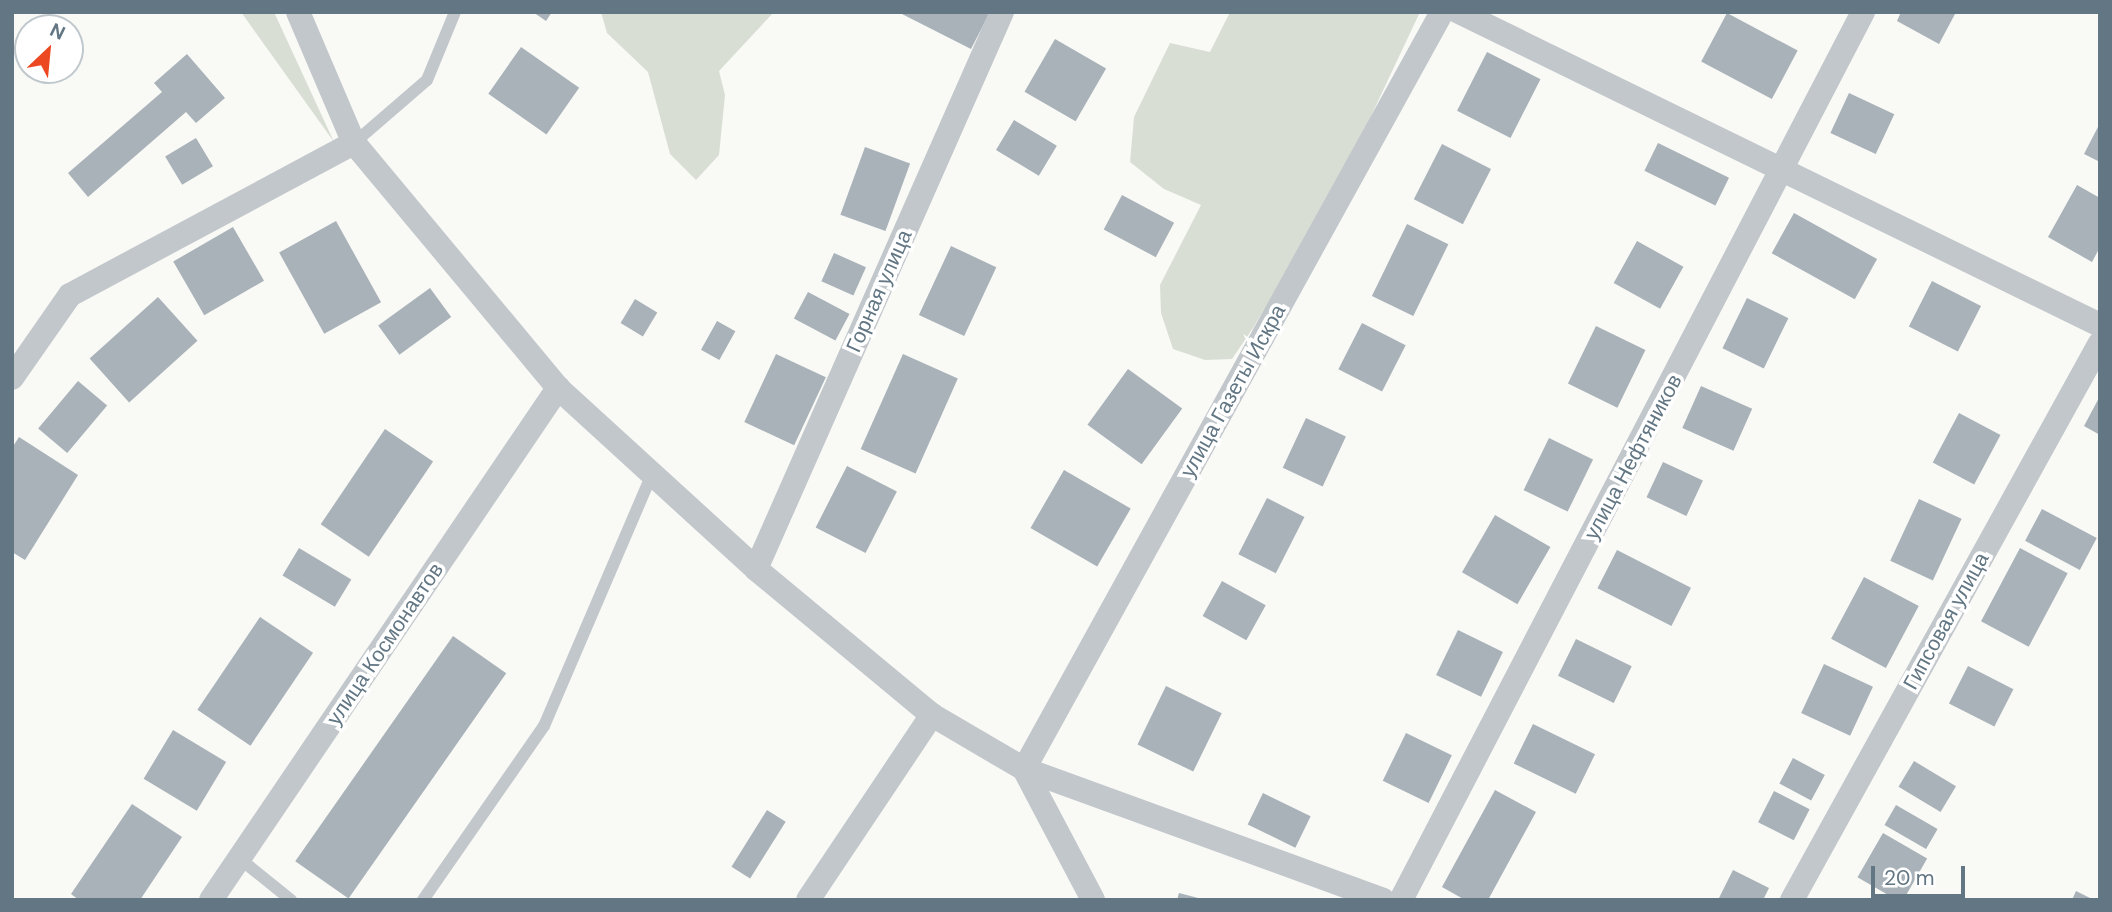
<!DOCTYPE html>
<meta charset="utf-8">
<style>
body{margin:0}
#map{position:relative;width:2112px;height:912px;overflow:hidden;background:#f9f9f6;font-family:"DM Sans",sans-serif}
div>[style]{position:absolute}
.green>*{inset:0;background:#d9ded5}
.building>*{inset:0;background:#a8b2b8;transform-origin:0 0}
.lane>*{height:12px;margin:-6px;padding:0 6px;transform-origin:6px;border-radius:6px;background:#c2c7cb}
.street>*{height:24px;margin:-12px;padding:0 12px;transform-origin:12px;border-radius:12px;background:#c2c7cb}
span{translate:-50% -50%;white-space:nowrap;text-align:center;line-height:1.15;-webkit-text-stroke:7px #fff;paint-order:stroke}
.street-label{font-size:21px;color:#627683}
.frame{position:absolute;inset:0;border:14px solid #627683;pointer-events:none}
.north{position:absolute;left:14px;top:14px;width:70px;height:70px;box-sizing:border-box;background:#fff;border:2px solid #c0c8cd;border-radius:50%;rotate:26deg;font-size:19px;font-weight:700;line-height:28px;text-align:center;color:#627683}
.north::after{content:'';display:block;margin:auto;width:24px;height:32px;background:#ec4923;clip-path:polygon(50% 0,100% 100%,50% 72%,0 100%)}
.scale{position:absolute;left:1871px;top:866px;width:94px;height:32px;box-sizing:border-box;border:4px solid #627683;border-top:0;padding-left:9px;font-size:21px;line-height:24px;white-space:nowrap;color:#627683;-webkit-text-stroke:5px #fff;paint-order:stroke}
</style>
<div id="map">
<div class="green">
<div style="clip-path:polygon(241px 12px,274px 12px,334px 142px)"></div>
<div style="clip-path:polygon(601px 12px,774px 12px,719px 71px,725px 95px,719px 155px,696px 180px,670px 154px,648px 72px,607px 33px)"></div>
<div style="clip-path:polygon(1230px 12px,1420px 12px,1338px 186px,1253px 328px,1232px 359px,1205px 360px,1173px 349px,1161px 313px,1160px 285px,1201px 205px,1164px 189px,1130px 162px,1134px 117px,1170px 43px,1210px 52px)"></div>
</div>
<div class="building">
<div style="clip-path:polygon(533px 12px,552px 12px,546px 21px)"></div>
<div style="clip-path:polygon(898px 12px,990px 12px,971px 49px)"></div>
<div style="clip-path:polygon(1901px 12px,1952px 12px,1955px 14px,1939px 44px,1897px 21px)"></div>
<div style="left:1727px;top:13px;width:80px;height:55px;rotate:28deg"></div>
<div style="left:1055px;top:39px;width:59px;height:61px;rotate:30deg"></div>
<div style="left:521px;top:47px;width:71px;height:57px;rotate:35deg"></div>
<div style="left:1487px;top:52px;width:60px;height:66px;rotate:27deg"></div>
<div style="clip-path:polygon(187px 54px,225px 98px,196px 123px,186px 112px,88px 197px,68px 173px,162px 92px,154px 83px)"></div>
<div style="left:1849px;top:93px;width:50px;height:44px;rotate:25deg"></div>
<div style="left:1014px;top:120px;width:50px;height:35px;rotate:31deg"></div>
<div style="clip-path:polygon(2100px 123px,2100px 162px,2084px 154px)"></div>
<div style="left:196px;top:138px;width:33px;height:36px;rotate:59deg"></div>
<div style="left:1658px;top:143px;width:79px;height:31px;rotate:26deg"></div>
<div style="left:1442px;top:144px;width:55px;height:62px;rotate:27deg"></div>
<div style="left:865px;top:147px;width:48px;height:72px;rotate:20deg"></div>
<div style="clip-path:polygon(2077px 185px,2100px 198px,2100px 247px,2092px 262px,2048px 237px)"></div>
<div style="left:1122px;top:195px;width:59px;height:39px;rotate:28deg"></div>
<div style="left:1794px;top:213px;width:95px;height:46px;rotate:29deg"></div>
<div style="left:336px;top:221px;width:93px;height:65px;rotate:61deg"></div>
<div style="left:1407px;top:224px;width:46px;height:80px;rotate:26deg"></div>
<div style="left:233px;top:227px;width:62px;height:69px;rotate:60deg"></div>
<div style="left:1637px;top:241px;width:53px;height:48px;rotate:29deg"></div>
<div style="left:951px;top:246px;width:50px;height:76px;rotate:25deg"></div>
<div style="left:834px;top:253px;width:35px;height:31px;rotate:24deg"></div>
<div style="left:1932px;top:281px;width:55px;height:51px;rotate:27deg"></div>
<div style="left:430px;top:288px;width:36px;height:64px;rotate:54deg"></div>
<div style="left:808px;top:292px;width:47px;height:30px;rotate:28deg"></div>
<div style="left:158px;top:297px;width:59px;height:92px;rotate:48deg"></div>
<div style="left:1747px;top:298px;width:46px;height:56px;rotate:26deg"></div>
<div style="left:635px;top:299px;width:26px;height:28px;rotate:31deg"></div>
<div style="left:717px;top:321px;width:21px;height:33px;rotate:29deg"></div>
<div style="left:1362px;top:323px;width:49px;height:52px;rotate:27deg"></div>
<div style="left:1596px;top:326px;width:55px;height:64px;rotate:26deg"></div>
<div style="left:776px;top:354px;width:55px;height:75px;rotate:25deg"></div>
<div style="left:903px;top:354px;width:60px;height:104px;rotate:24deg"></div>
<div style="left:1128px;top:369px;width:67px;height:69px;rotate:36deg"></div>
<div style="left:78px;top:381px;width:38px;height:62px;rotate:40deg"></div>
<div style="left:1701px;top:386px;width:56px;height:46px;rotate:24deg"></div>
<div style="clip-path:polygon(2100px 396px,2100px 435px,2084px 426px)"></div>
<div style="left:1959px;top:413px;width:47px;height:56px;rotate:28deg"></div>
<div style="left:1306px;top:418px;width:44px;height:55px;rotate:25deg"></div>
<div style="left:385px;top:429px;width:58px;height:115px;rotate:34deg"></div>
<div style="clip-path:polygon(19px 437px,78px 475px,25px 560px,12px 552px,12px 448px)"></div>
<div style="left:1549px;top:438px;width:49px;height:58px;rotate:26deg"></div>
<div style="left:1663px;top:462px;width:44px;height:39px;rotate:25deg"></div>
<div style="left:847px;top:466px;width:56px;height:69px;rotate:27deg"></div>
<div style="left:1064px;top:470px;width:77px;height:67px;rotate:30deg"></div>
<div style="left:1267px;top:498px;width:42px;height:63px;rotate:27deg"></div>
<div style="left:1919px;top:499px;width:47px;height:68px;rotate:25deg"></div>
<div style="left:2042px;top:509px;width:62px;height:36px;rotate:28deg"></div>
<div style="left:1495px;top:515px;width:64px;height:66px;rotate:30deg"></div>
<div style="left:299px;top:548px;width:61px;height:32px;rotate:31deg"></div>
<div style="left:2020px;top:548px;width:54px;height:83px;rotate:28deg"></div>
<div style="left:1617px;top:550px;width:83px;height:43px;rotate:27deg"></div>
<div style="left:1864px;top:577px;width:62px;height:70px;rotate:28deg"></div>
<div style="left:1222px;top:581px;width:50px;height:40px;rotate:29deg"></div>
<div style="left:260px;top:617px;width:64px;height:112px;rotate:34deg"></div>
<div style="left:1458px;top:630px;width:50px;height:50px;rotate:26deg"></div>
<div style="left:453px;top:636px;width:65px;height:275px;rotate:35deg"></div>
<div style="left:1576px;top:639px;width:62px;height:41px;rotate:26deg"></div>
<div style="left:1824px;top:664px;width:54px;height:54px;rotate:25deg"></div>
<div style="left:1968px;top:666px;width:51px;height:42px;rotate:27deg"></div>
<div style="left:1166px;top:686px;width:62px;height:65px;rotate:26deg"></div>
<div style="left:1533px;top:724px;width:69px;height:44px;rotate:26deg"></div>
<div style="left:173px;top:730px;width:62px;height:57px;rotate:31deg"></div>
<div style="left:1406px;top:733px;width:51px;height:53px;rotate:26deg"></div>
<div style="left:1793px;top:758px;width:36px;height:29px;rotate:28deg"></div>
<div style="left:1914px;top:761px;width:49px;height:30px;rotate:31deg"></div>
<div style="clip-path:polygon(1495px 790px,1536px 812px,1488px 900px,1465px 900px,1442px 887px)"></div>
<div style="left:1774px;top:791px;width:40px;height:35px;rotate:27deg"></div>
<div style="left:1263px;top:793px;width:53px;height:35px;rotate:26deg"></div>
<div style="clip-path:polygon(132px 804px,182px 837px,140px 900px,79px 900px,71px 894px)"></div>
<div style="left:1896px;top:805px;width:48px;height:23px;rotate:30deg"></div>
<div style="left:767px;top:810px;width:22px;height:67px;rotate:32deg"></div>
<div style="left:1883px;top:833px;width:51px;height:51px;rotate:30deg"></div>
<div style="clip-path:polygon(1733px 870px,1769px 888px,1763px 900px,1718px 900px)"></div>
<div style="clip-path:polygon(2076px 891px,2094px 900px,2072px 900px)"></div>
<div style="clip-path:polygon(1179px 893px,1202px 899px,1202px 900px,1177px 900px)"></div>
</div>
<div class="lane">
<div style="left:354px;top:143px;width:96px;rotate:-40.8deg"></div>
<div style="left:427px;top:80px;width:74px;rotate:-67.6deg"></div>
<div style="left:239px;top:858px;width:67px;rotate:38.9deg"></div>
<div style="left:423px;top:900px;width:212px;rotate:-55.2deg"></div>
<div style="left:544px;top:726px;width:274px;rotate:-66.8deg"></div>
</div>
<div class="street">
<div style="left:298px;top:12px;width:142px;rotate:66.9deg"></div>
<div style="left:354px;top:143px;width:319px;rotate:50.2deg"></div>
<div style="left:558px;top:388px;width:268px;rotate:42.4deg"></div>
<div style="left:756px;top:569px;width:229px;rotate:39.7deg"></div>
<div style="left:932px;top:715px;width:107px;rotate:30.4deg"></div>
<div style="left:1024px;top:769px;width:382px;rotate:20deg"></div>
<div style="left:1459px;top:12px;width:713px;rotate:26.03deg"></div>
<div style="left:12px;top:378px;width:101px;rotate:-55.1deg"></div>
<div style="left:70px;top:295px;width:322px;rotate:-28.2deg"></div>
<div style="left:756px;top:569px;width:609px;rotate:-66.17deg"></div>
<div style="left:1024px;top:769px;width:865px;rotate:-61.09deg"></div>
<div style="left:1024px;top:769px;width:148px;rotate:62.2deg"></div>
<div style="left:211px;top:900px;width:619px;rotate:-55.87deg"></div>
<div style="left:808px;top:900px;width:223px;rotate:-56.2deg"></div>
<div style="left:1401px;top:900px;width:1001px;rotate:-62.51deg"></div>
<div style="left:1792px;top:900px;width:636px;rotate:-61.06deg"></div>
</div>
<div class="street-label">
<span style="left:879px;top:291px;rotate:-66deg">Горная улица</span>
<span style="left:1233px;top:391px;rotate:-61deg">улица Газеты Искра</span>
<span style="left:1633px;top:457px;rotate:-62deg">улица Нефтяников</span>
<span style="left:1946px;top:621px;rotate:-61deg">Гипсовая улица</span>
<span style="left:385px;top:644px;rotate:-56deg">улица Космонавтов</span>
</div>
<div class="frame"></div>
<div class="north">N</div>
<div class="scale">20 m</div>
</div>
